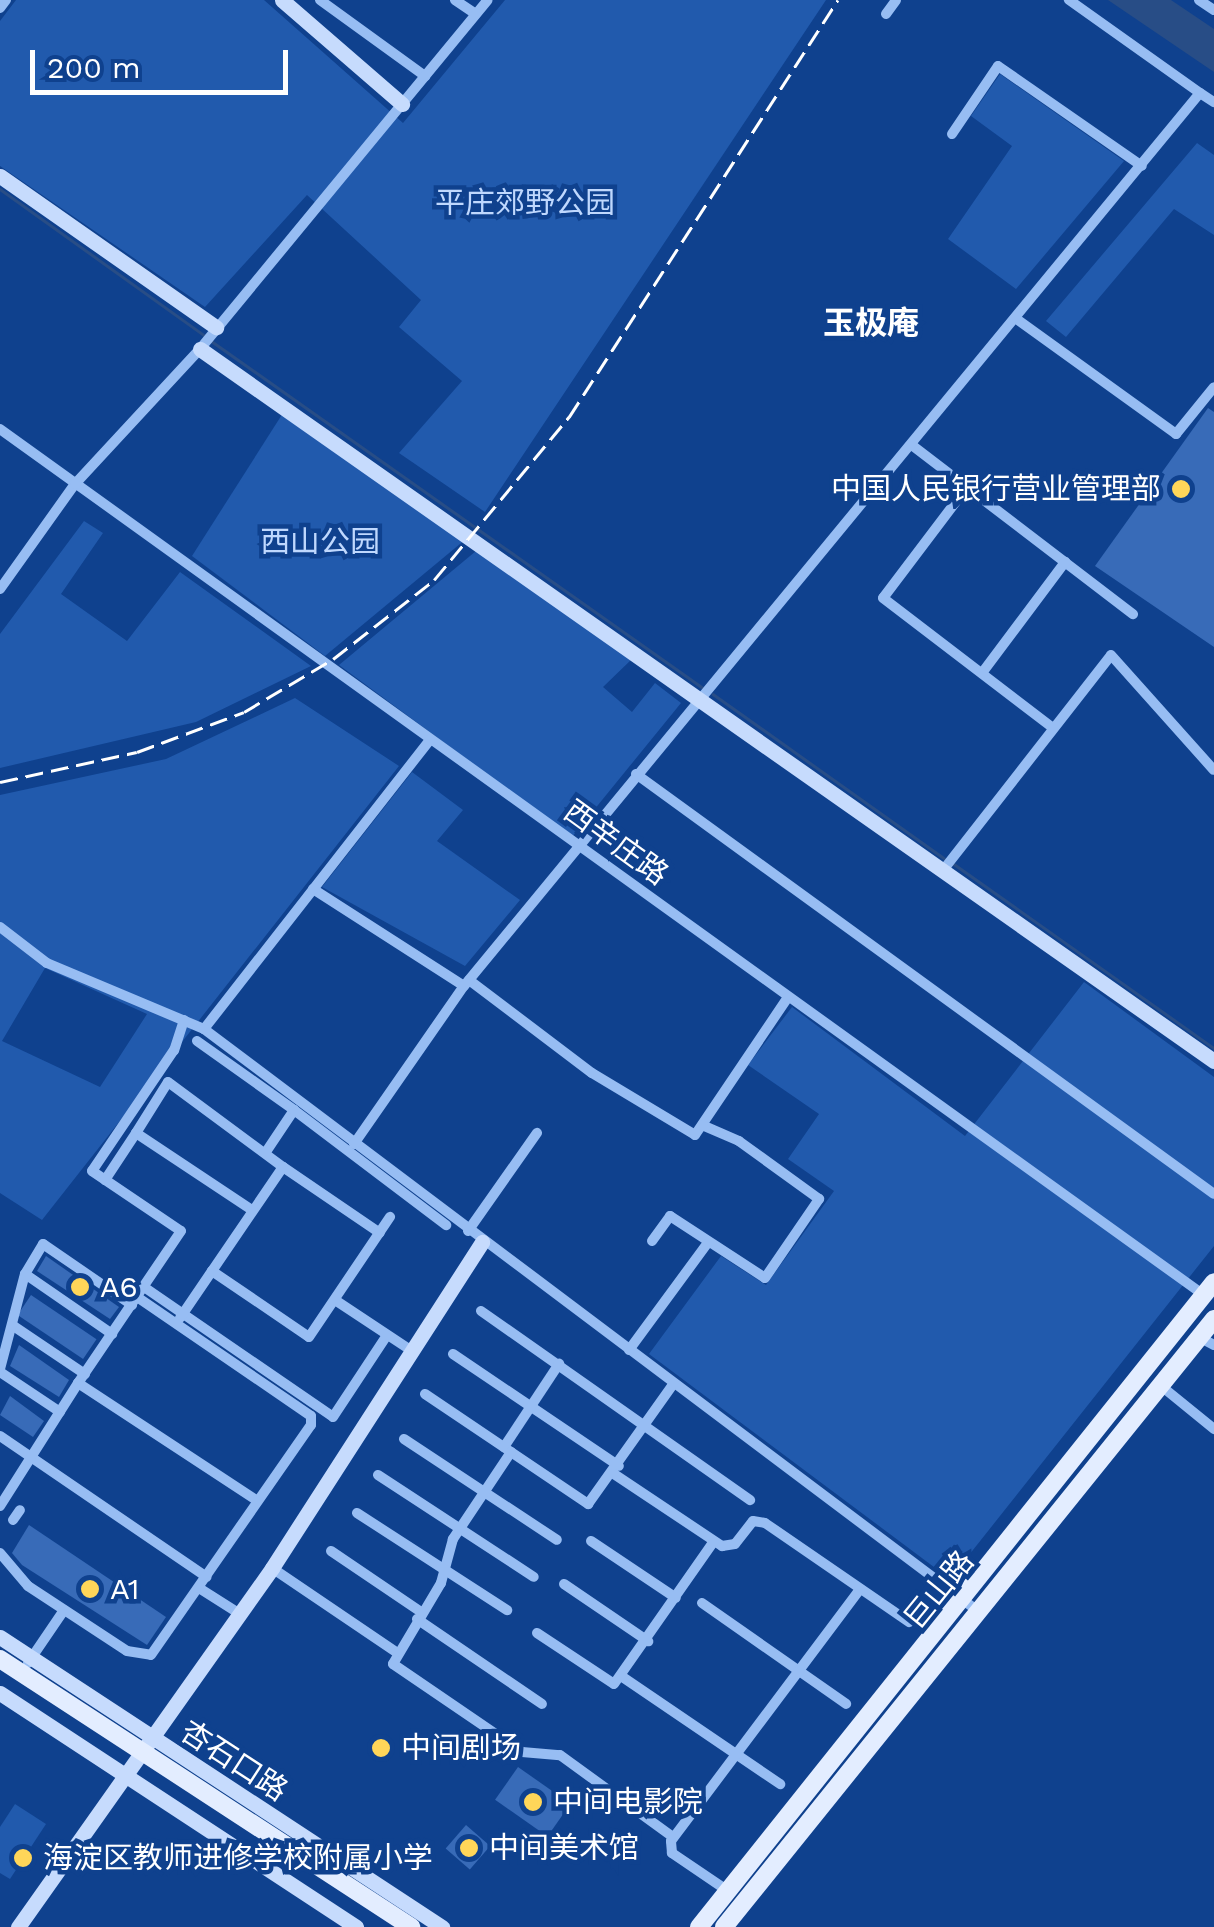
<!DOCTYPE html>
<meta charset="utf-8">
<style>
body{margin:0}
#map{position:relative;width:1214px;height:1927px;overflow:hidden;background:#0f418e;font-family:"Work Sans","Noto Sans SC",sans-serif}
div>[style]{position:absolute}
.green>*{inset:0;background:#215aad}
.water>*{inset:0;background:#284d86}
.stream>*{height:2.5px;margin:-1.25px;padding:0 1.25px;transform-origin:1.25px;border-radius:1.25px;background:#284d86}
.building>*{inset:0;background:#386bb8;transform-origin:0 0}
.street>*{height:10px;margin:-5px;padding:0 5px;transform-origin:5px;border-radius:5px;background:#97bdf3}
.secondary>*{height:15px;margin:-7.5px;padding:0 7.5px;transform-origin:7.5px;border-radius:7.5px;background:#c6dbfd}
.primary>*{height:18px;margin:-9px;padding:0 9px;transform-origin:9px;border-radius:9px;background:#e3edff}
.rail>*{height:2.5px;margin-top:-1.25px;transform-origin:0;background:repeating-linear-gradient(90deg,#fff 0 18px,transparent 0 26px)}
.dots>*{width:28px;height:28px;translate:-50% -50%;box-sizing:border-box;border:5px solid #0f418e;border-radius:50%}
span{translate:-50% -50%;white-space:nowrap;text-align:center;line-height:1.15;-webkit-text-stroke:9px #0f418e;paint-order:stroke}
.park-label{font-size:30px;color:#bfd8fe}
.poi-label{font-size:30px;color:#fff}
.right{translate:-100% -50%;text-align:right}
.left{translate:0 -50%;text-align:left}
.street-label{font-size:30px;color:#fff}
.neighbourhood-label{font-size:32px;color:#fff;font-weight:700}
.scale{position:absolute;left:30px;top:50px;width:258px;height:45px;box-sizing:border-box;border:5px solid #fff;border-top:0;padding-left:12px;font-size:30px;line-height:35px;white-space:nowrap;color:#fff;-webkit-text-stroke:8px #0f418e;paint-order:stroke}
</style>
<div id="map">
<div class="green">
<div style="clip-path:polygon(16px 0,264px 0,403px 123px,505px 0,826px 0,485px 512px,399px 453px,462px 381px,399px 327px,421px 300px,307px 195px,205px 307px,0 166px,0 21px)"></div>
<div style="clip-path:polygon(1000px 74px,1124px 161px,1016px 289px,948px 239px,1012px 146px,971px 116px)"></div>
<div style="clip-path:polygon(1197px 143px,1214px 155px,1214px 235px,1174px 209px,1066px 337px,1046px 321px)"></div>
<div style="clip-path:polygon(283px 413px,466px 539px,325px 656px,192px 556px)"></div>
<div style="clip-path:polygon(84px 521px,103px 533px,61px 594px,127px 641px,180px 572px,311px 666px,196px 722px,0 768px,0 634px)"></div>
<div style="clip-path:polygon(476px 551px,632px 659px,603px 687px,632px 712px,655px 683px,681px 703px,572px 837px,339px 665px)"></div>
<div style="clip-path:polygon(evenodd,295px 698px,399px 766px,42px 1220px,0 1193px,0 795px,166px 759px,295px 698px,45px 968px,147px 1014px,100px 1087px,2px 1041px,45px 968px)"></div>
<div style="clip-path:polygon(412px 772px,463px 810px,437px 841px,520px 900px,465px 966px,322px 887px)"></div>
<div style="clip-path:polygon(1084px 982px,1214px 1077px,1214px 1246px,950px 1579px,649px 1354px,721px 1256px,766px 1285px,834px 1191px,788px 1159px,819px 1114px,748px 1065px,792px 1007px,965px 1136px)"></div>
<div style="clip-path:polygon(15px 1804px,46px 1824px,10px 1879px,0 1873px,0 1827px)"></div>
</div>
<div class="water">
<div style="clip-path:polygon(1108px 0,1171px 0,1214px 29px,1214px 72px)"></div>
</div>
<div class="stream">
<div style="left:0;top:189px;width:251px;rotate:35.6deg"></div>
<div style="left:210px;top:340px;width:607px;rotate:35.21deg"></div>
<div style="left:713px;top:694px;width:287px;rotate:35.4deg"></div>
<div style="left:954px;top:864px;width:319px;rotate:35.3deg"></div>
</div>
<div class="building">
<div style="clip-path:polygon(1208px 408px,1214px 412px,1214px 647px,1095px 566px)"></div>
<div style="clip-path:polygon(46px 1256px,119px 1307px,110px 1319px,37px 1271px)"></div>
<div style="left:31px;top:1295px;width:79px;height:24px;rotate:34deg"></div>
<div style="clip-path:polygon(19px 1345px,69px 1380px,59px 1397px,10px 1366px)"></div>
<div style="clip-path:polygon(10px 1396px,44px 1421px,33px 1437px,0 1415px)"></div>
<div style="clip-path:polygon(29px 1525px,166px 1617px,147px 1645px,22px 1565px,12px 1553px)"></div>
<div style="left:518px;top:1767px;width:64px;height:40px;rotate:35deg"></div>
<div style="left:466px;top:1825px;width:32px;height:31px;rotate:41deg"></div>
</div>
<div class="street">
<div style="left:320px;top:0;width:130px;rotate:35.9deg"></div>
<div style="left:455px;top:0;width:25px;rotate:34deg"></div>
<div style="left:1199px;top:0;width:18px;rotate:34deg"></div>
<div style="left:0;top:8px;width:10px;rotate:-53deg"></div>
<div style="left:886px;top:14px;width:17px;rotate:-54deg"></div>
<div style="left:1200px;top:93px;width:17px;rotate:33deg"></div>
<div style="left:952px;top:134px;width:82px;rotate:-55.9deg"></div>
<div style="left:998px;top:66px;width:175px;rotate:34.8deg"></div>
<div style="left:1018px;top:320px;width:195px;rotate:35.8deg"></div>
<div style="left:1176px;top:434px;width:60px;rotate:-51deg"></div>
<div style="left:0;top:429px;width:1483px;rotate:35.73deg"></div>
<div style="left:913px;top:446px;width:277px;rotate:37.4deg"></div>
<div style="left:967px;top:487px;width:139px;rotate:127.1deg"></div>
<div style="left:883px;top:598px;width:213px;rotate:37.4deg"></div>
<div style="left:0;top:589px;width:129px;rotate:-54.5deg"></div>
<div style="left:75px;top:484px;width:184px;rotate:-47.2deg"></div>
<div style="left:200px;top:349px;width:452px;rotate:-50.5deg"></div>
<div style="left:982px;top:673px;width:139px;rotate:-53.2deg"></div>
<div style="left:636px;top:774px;width:714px;rotate:36deg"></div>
<div style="left:944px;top:869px;width:271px;rotate:-52deg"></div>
<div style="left:1111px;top:655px;width:154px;rotate:48.2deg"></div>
<div style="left:313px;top:889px;width:179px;rotate:32.7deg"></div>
<div style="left:0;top:927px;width:59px;rotate:37.5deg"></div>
<div style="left:47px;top:963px;width:170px;rotate:22.8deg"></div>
<div style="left:204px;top:1029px;width:970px;rotate:36.95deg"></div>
<div style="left:469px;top:980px;width:154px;rotate:37.1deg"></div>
<div style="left:592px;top:1073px;width:120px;rotate:31deg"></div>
<div style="left:695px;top:1135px;width:166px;rotate:-56deg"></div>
<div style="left:184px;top:1020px;width:32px;rotate:108deg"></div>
<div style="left:174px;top:1050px;width:146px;rotate:124.1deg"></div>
<div style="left:92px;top:1171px;width:107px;rotate:34deg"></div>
<div style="left:181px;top:1231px;width:184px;rotate:124.1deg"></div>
<div style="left:78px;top:1383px;width:213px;rotate:33.3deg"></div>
<div style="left:204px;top:1029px;width:367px;rotate:-52deg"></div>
<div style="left:197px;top:1041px;width:119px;rotate:35.4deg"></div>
<div style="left:294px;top:1110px;width:50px;rotate:123.7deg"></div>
<div style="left:294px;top:1110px;width:191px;rotate:37.1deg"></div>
<div style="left:136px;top:1133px;width:60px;rotate:-57.9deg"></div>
<div style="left:168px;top:1082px;width:143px;rotate:36.5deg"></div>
<div style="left:354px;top:1144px;width:193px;rotate:-55.2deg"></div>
<div style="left:464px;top:986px;width:1157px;rotate:-50.51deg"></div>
<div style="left:1200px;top:93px;width:161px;rotate:-144.6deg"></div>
<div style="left:105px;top:1180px;width:56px;rotate:-56.6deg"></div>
<div style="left:136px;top:1133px;width:139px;rotate:33.6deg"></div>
<div style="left:468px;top:1231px;width:120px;rotate:-54.9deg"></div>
<div style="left:652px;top:1241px;width:31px;rotate:-54deg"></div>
<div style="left:670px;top:1216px;width:113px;rotate:33.1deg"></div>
<div style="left:765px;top:1278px;width:96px;rotate:-55.6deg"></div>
<div style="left:819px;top:1199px;width:99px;rotate:-144.1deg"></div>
<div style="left:739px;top:1141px;width:40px;rotate:-156.6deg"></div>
<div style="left:212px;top:1271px;width:126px;rotate:-55.7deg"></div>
<div style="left:283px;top:1167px;width:117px;rotate:34.2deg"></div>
<div style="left:25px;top:1274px;width:35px;rotate:-59deg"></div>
<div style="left:43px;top:1244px;width:108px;rotate:34.4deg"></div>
<div style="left:144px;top:1287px;width:229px;rotate:34.5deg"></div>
<div style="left:333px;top:1417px;width:98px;rotate:-56.6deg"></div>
<div style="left:335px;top:1300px;width:89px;rotate:33.5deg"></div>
<div style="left:481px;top:1311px;width:329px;rotate:35.1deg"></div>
<div style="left:180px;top:1318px;width:57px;rotate:-55.8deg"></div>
<div style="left:212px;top:1271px;width:117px;rotate:34.2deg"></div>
<div style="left:309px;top:1337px;width:145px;rotate:-56deg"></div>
<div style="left:12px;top:1325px;width:88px;rotate:33.9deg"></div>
<div style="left:1199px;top:1337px;width:17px;rotate:28deg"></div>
<div style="left:629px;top:1350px;width:132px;rotate:-53.7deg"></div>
<div style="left:453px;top:1354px;width:200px;rotate:34deg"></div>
<div style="left:0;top:1369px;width:98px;rotate:-75.3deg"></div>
<div style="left:25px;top:1274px;width:106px;rotate:34.6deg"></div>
<div style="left:0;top:1372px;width:72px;rotate:33.7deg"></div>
<div style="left:1160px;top:1385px;width:70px;rotate:39.2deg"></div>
<div style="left:425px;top:1394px;width:197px;rotate:34deg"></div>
<div style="left:588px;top:1504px;width:148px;rotate:-54.6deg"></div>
<div style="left:0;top:1436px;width:250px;rotate:34.3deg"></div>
<div style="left:404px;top:1439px;width:183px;rotate:33.4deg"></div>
<div style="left:504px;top:1447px;width:100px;rotate:-56.5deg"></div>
<div style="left:511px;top:1452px;width:105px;rotate:123.7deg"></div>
<div style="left:453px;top:1539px;width:46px;rotate:105.3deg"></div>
<div style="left:441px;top:1583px;width:94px;rotate:120.7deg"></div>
<div style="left:393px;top:1664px;width:156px;rotate:34.3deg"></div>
<div style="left:522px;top:1752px;width:38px;rotate:5deg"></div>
<div style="left:560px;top:1755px;width:140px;rotate:36deg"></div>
<div style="left:614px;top:1474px;width:130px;rotate:33.7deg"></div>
<div style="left:722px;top:1546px;width:13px;rotate:-9deg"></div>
<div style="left:735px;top:1544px;width:29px;rotate:-52deg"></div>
<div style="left:753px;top:1521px;width:12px;rotate:9deg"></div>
<div style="left:765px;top:1523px;width:175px;rotate:34.5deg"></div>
<div style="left:378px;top:1475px;width:186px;rotate:33.2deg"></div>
<div style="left:0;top:1506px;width:146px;rotate:-57.6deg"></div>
<div style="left:357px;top:1513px;width:179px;rotate:32.9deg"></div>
<div style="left:13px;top:1520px;width:12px;rotate:-55deg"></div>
<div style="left:591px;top:1541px;width:102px;rotate:33.8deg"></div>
<div style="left:331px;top:1551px;width:109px;rotate:34.1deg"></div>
<div style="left:0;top:1553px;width:43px;rotate:49.7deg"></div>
<div style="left:28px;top:1586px;width:118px;rotate:33.3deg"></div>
<div style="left:127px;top:1651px;width:24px;rotate:9deg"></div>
<div style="left:151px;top:1655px;width:280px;rotate:-55.2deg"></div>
<div style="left:311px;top:1425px;width:9px;rotate:-90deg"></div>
<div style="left:311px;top:1416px;width:211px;rotate:-145.6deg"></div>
<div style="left:272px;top:1568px;width:150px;rotate:34.1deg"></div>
<div style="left:564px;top:1584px;width:102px;rotate:34.2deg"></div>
<div style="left:199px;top:1588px;width:49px;rotate:32.4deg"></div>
<div style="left:702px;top:1603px;width:176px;rotate:35deg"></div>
<div style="left:417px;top:1619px;width:151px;rotate:34.2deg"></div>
<div style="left:537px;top:1633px;width:92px;rotate:33.5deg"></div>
<div style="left:614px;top:1684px;width:174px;rotate:-55deg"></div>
<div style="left:28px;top:1663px;width:64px;rotate:-55.8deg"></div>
<div style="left:624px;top:1678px;width:189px;rotate:34.2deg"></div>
<div style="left:728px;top:1891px;width:68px;rotate:-145.8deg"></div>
<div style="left:672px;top:1853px;width:12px;rotate:-95deg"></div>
<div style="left:671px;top:1841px;width:315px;rotate:-53.1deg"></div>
</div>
<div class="secondary">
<div style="left:282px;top:0;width:159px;rotate:40.9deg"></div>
<div style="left:0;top:176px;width:264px;rotate:35deg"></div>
<div style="left:200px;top:349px;width:1239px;rotate:35.08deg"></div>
<div style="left:0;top:1637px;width:529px;rotate:33.27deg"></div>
<div style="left:0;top:1693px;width:426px;rotate:33.3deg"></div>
<div style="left:18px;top:1927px;width:440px;rotate:-54.7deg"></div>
<div style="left:272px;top:1568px;width:388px;rotate:-57.2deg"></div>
</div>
<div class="primary">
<div style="left:0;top:1659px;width:491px;rotate:33.1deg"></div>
<div style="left:699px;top:1927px;width:825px;rotate:-51.39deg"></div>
<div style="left:724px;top:1927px;width:781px;rotate:-51.13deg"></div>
</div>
<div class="rail">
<div style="left:0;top:782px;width:140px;rotate:-12.4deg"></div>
<div style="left:137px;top:752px;width:114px;rotate:-20.5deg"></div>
<div style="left:244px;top:712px;width:104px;rotate:-30.8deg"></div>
<div style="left:333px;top:659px;width:128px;rotate:-38deg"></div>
<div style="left:434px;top:580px;width:212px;rotate:-50.4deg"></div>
<div style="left:569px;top:417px;width:496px;rotate:-57.2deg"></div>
</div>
<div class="dots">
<div style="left:1181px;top:489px;background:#ffd659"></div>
<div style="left:80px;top:1287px;background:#ffd659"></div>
<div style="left:90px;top:1589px;background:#ffd659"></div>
<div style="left:381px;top:1748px;background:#ffd659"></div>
<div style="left:533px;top:1802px;background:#ffd659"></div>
<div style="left:469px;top:1848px;background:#ffd659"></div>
<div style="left:23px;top:1858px;background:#ffd659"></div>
</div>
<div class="park-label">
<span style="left:525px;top:203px">平庄郊野公园</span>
<span style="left:320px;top:542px">西山公园</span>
</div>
<div class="poi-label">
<span class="right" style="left:1161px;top:489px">中国人民银行营业管理部</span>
<span class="left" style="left:100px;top:1287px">A6</span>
<span class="left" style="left:110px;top:1589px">A1</span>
<span class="left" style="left:401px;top:1748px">中间剧场</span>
<span class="left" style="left:553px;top:1802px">中间电影院</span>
<span class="left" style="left:489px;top:1848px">中间美术馆</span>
<span class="left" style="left:43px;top:1858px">海淀区教师进修学校附属小学</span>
</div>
<div class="street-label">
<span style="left:616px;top:843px;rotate:36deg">西辛庄路</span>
<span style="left:939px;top:1590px;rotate:-51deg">巨山路</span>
<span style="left:234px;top:1761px;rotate:33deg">杏石口路</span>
</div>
<div class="neighbourhood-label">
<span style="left:871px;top:323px">玉极庵</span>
</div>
<div class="scale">200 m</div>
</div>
